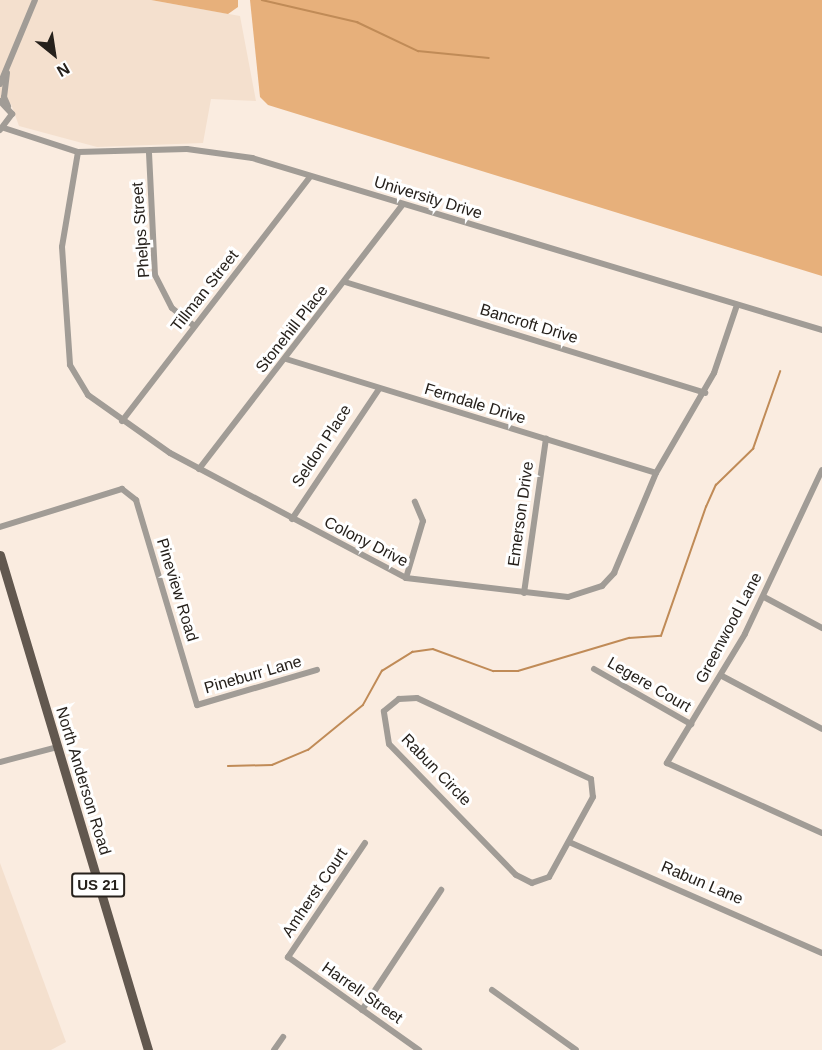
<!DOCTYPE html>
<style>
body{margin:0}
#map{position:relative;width:822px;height:1050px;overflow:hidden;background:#faece0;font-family:Helvetica,sans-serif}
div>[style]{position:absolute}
.built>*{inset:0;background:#f4e0ce}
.forest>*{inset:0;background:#e7b07b}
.stream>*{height:1.5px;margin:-0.75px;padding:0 0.75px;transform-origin:0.75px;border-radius:0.75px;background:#c08b57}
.minor>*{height:6px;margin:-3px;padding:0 3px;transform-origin:3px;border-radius:3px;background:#a19c96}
.primary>*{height:9px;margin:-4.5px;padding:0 4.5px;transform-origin:4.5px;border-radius:4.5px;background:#62584f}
span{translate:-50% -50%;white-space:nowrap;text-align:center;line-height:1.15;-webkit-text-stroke:6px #fff;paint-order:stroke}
.shield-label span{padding:2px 4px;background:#fff;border:2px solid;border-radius:4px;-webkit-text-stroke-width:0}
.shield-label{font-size:15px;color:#26211c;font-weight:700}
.street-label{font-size:16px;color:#26211c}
.north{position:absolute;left:24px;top:24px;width:60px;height:60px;-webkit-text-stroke:4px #fff;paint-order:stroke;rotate:150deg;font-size:16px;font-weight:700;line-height:24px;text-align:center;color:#26211c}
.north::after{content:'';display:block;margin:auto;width:21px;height:27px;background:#26211c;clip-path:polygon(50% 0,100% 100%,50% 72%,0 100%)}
</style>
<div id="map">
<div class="built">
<div style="clip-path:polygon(0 0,151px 0,240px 16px,256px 101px,211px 99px,203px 143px,97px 147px,19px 126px,11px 104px,0 98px)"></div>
<div style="clip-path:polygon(0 863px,66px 1042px,51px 1050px,0 1050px)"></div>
</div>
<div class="forest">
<div style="clip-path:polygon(151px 0,238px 0,238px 7px,228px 14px)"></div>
<div style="clip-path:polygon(250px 0,822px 0,822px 276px,268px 105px,260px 97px)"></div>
</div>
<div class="stream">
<div style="left:262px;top:0;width:98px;rotate:13deg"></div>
<div style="left:357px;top:22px;width:68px;rotate:25.4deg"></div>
<div style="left:418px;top:51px;width:71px;rotate:5.6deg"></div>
<div style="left:228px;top:766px;width:44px;rotate:-1.3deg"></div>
<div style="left:272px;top:765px;width:39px;rotate:-23deg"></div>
<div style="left:308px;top:750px;width:71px;rotate:-39.3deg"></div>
<div style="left:363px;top:705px;width:39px;rotate:-61deg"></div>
<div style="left:382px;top:671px;width:36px;rotate:-32deg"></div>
<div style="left:412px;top:652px;width:21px;rotate:-8deg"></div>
<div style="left:433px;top:649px;width:64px;rotate:20.1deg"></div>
<div style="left:493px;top:671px;width:25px"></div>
<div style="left:518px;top:671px;width:116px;rotate:-16.6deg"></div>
<div style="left:629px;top:638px;width:32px;rotate:-4deg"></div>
<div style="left:661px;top:636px;width:137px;rotate:-70.8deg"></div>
<div style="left:706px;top:507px;width:24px;rotate:-66deg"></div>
<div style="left:716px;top:485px;width:52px;rotate:-44.2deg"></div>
<div style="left:753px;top:449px;width:82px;rotate:-70.7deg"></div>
</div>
<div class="minor">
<div style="left:7px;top:73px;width:24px;rotate:97deg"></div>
<div style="left:4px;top:97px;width:10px;rotate:66deg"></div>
<div style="left:0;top:84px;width:91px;rotate:-67.4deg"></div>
<div style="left:0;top:101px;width:18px;rotate:47deg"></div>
<div style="left:12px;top:114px;width:20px;rotate:127deg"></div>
<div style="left:4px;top:128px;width:78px;rotate:18deg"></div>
<div style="left:78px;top:152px;width:109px;rotate:-1.6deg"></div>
<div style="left:187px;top:149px;width:66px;rotate:7.9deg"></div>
<div style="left:252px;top:158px;width:595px;rotate:16.79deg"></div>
<div style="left:78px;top:152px;width:96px;rotate:99.6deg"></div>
<div style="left:62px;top:247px;width:118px;rotate:86.1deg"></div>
<div style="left:70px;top:365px;width:35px;rotate:59deg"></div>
<div style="left:88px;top:395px;width:100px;rotate:35.3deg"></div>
<div style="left:170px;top:453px;width:267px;rotate:27.9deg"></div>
<div style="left:406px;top:578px;width:163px;rotate:6.7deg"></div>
<div style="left:568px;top:597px;width:36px;rotate:-18deg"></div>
<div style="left:602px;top:586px;width:18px;rotate:-47deg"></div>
<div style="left:614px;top:573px;width:108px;rotate:-67.2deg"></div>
<div style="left:656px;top:473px;width:116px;rotate:-59.9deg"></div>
<div style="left:714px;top:373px;width:72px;rotate:-71.3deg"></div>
<div style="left:149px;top:153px;width:122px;rotate:87.2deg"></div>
<div style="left:155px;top:275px;width:37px;rotate:63deg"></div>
<div style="left:172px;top:308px;width:28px;rotate:39deg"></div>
<div style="left:345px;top:282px;width:377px;rotate:17.1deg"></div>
<div style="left:286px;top:359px;width:387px;rotate:17.1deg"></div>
<div style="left:122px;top:421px;width:308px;rotate:-52.4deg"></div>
<div style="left:199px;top:469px;width:334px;rotate:-52.4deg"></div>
<div style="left:822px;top:470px;width:181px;rotate:115.2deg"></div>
<div style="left:745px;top:634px;width:151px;rotate:121.2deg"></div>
<div style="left:667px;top:763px;width:170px;rotate:24.3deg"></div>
<div style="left:292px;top:519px;width:156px;rotate:-56.2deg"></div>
<div style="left:0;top:527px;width:128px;rotate:-17.3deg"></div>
<div style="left:122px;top:489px;width:18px;rotate:38deg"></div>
<div style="left:136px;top:500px;width:214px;rotate:73.4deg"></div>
<div style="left:197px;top:705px;width:125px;rotate:-16.3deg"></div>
<div style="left:406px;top:578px;width:59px;rotate:-73.4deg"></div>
<div style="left:423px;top:521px;width:21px;rotate:-113deg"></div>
<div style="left:524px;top:593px;width:156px;rotate:-81.9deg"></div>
<div style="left:764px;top:597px;width:66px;rotate:28.1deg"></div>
<div style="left:594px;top:669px;width:112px;rotate:29.6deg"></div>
<div style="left:722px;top:676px;width:113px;rotate:27.9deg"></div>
<div style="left:417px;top:698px;width:192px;rotate:25deg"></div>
<div style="left:591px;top:779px;width:18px;rotate:84deg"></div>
<div style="left:593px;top:797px;width:91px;rotate:118.8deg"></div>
<div style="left:549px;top:877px;width:18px;rotate:161deg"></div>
<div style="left:532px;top:883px;width:18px;rotate:-153deg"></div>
<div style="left:516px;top:875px;width:182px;rotate:-134.1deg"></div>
<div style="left:389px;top:744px;width:33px;rotate:-99deg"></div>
<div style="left:384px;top:711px;width:19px;rotate:-39deg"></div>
<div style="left:399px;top:699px;width:18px;rotate:-3deg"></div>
<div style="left:0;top:762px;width:59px;rotate:-14.7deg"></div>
<div style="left:569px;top:842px;width:276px;rotate:23.7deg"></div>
<div style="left:365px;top:843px;width:138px;rotate:124deg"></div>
<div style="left:288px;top:957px;width:161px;rotate:35.4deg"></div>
<div style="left:492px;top:990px;width:103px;rotate:35.5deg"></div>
<div style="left:362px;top:1010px;width:144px;rotate:-56.6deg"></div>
<div style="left:274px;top:1050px;width:16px;rotate:-55deg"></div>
</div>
<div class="primary">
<div style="left:0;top:555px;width:517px;rotate:73.35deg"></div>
</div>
<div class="shield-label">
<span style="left:98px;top:885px">US 21</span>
</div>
<div class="street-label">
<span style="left:428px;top:198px;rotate:17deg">University Drive</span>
<span style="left:141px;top:230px;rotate:-94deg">Phelps Street</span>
<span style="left:205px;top:291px;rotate:-52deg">Tillman Street</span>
<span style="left:529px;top:324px;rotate:17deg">Bancroft Drive</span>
<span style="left:292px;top:329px;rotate:-52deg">Stonehill Place</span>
<span style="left:475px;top:404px;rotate:17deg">Ferndale Drive</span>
<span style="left:322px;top:446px;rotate:-57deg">Seldon Place</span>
<span style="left:521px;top:514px;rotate:-82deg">Emerson Drive</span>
<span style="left:366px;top:542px;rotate:27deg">Colony Drive</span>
<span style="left:177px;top:590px;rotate:73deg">Pineview Road</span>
<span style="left:729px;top:628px;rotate:-62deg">Greenwood Lane</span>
<span style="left:253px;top:675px;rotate:-16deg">Pineburr Lane</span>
<span style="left:649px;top:685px;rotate:30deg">Legere Court</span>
<span style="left:436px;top:770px;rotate:46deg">Rabun Circle</span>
<span style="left:83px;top:781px;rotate:73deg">North Anderson Road</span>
<span style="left:702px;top:883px;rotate:23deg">Rabun Lane</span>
<span style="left:315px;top:893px;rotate:-56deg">Amherst Court</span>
<span style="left:362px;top:993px;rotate:35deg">Harrell Street</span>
</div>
<div class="north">N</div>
</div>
